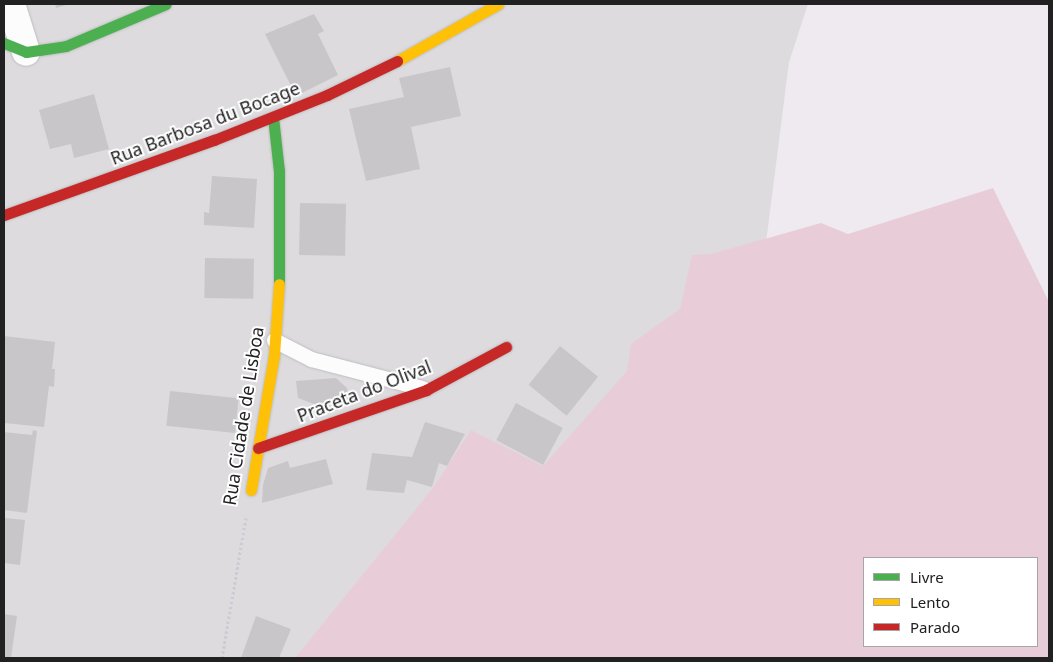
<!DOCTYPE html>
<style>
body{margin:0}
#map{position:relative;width:1053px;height:662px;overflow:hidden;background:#eeeaef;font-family:"Noto Sans",sans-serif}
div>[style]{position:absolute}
.residential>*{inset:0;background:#dddbde}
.grass>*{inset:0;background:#e8cdd9}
.building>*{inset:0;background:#c9c6ca;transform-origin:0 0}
.path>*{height:3px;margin-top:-1.5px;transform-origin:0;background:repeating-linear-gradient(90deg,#cdcad6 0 2.5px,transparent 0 5px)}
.roads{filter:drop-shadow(0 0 1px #bfbdbf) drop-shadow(0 0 1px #bfbdbf)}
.lane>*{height:15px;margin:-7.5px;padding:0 7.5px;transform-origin:7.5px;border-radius:7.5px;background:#fcfcfd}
.street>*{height:28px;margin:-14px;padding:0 14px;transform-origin:14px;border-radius:14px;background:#fcfcfd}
.fast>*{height:11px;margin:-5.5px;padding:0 5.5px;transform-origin:5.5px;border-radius:5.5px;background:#4caf50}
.slow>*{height:11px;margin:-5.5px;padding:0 5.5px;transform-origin:5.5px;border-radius:5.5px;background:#ffc107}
.jam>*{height:11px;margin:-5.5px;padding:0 5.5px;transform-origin:5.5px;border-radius:5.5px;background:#c62828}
span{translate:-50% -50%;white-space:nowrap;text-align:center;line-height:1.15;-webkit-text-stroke:4px #fff;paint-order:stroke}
.street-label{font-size:18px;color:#212121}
.frame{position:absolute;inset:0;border:5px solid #212121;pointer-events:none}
.legend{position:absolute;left:863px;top:557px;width:175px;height:90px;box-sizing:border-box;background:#fff;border:1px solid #a6a6a6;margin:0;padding:6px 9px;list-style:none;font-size:15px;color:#212121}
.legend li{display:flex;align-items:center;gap:10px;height:25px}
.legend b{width:25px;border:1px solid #a6a6a6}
</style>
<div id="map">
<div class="residential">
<div style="clip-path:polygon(4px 4px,808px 4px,789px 62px,734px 494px,562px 658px,4px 658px)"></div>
</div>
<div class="grass">
<div style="clip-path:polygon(evenodd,993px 188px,1049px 302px,1049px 658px,295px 658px,433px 488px,471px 430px,543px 466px,627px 371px,631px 344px,680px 309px,692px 255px,711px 254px,821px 223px,848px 234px,993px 188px,864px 558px,1037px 558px,1037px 646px,864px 646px,864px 558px)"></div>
</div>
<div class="building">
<div style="clip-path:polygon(55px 4px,70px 4px,56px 8px)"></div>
<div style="clip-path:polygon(314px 14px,324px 31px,318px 34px,338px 75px,296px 96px,265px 34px)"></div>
<div style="clip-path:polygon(450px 67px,461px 116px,411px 127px,420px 169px,366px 181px,349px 109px,404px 97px,399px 78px)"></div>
<div style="clip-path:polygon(94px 94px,109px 149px,74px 158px,71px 144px,50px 149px,39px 110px)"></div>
<div style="clip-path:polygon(212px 176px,257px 179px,254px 228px,204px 225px,204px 212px,209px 213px)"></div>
<div style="left:300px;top:203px;width:46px;height:52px;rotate:1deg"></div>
<div style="left:205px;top:258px;width:49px;height:40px;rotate:1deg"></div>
<div style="clip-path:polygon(4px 336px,55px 342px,52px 369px,55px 369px,54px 387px,49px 386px,44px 427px,4px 423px)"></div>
<div style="left:560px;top:346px;width:49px;height:50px;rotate:39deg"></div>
<div style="clip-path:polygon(336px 378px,347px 388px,349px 400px,319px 406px,298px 398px,296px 381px)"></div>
<div style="left:170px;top:391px;width:69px;height:35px;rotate:6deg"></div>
<div style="left:516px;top:403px;width:53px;height:42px;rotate:28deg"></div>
<div style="clip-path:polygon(425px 422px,465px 434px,447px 466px,439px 463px,432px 487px,407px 480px,404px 493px,366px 490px,372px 453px,412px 457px)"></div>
<div style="clip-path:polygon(33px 430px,37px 431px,27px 513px,4px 510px,4px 432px,32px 435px)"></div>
<div style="clip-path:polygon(326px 459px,333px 484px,262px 503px,263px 485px,268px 468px,288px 461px,290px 468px)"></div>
<div style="clip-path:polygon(4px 518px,25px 520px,20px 565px,4px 563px)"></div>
<div style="clip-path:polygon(4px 614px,17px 616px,11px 658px,4px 658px)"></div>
<div style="clip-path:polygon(256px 616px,291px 629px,279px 658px,241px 658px)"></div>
</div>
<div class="path">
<div style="left:222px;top:658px;width:142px;rotate:-80.3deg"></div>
</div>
<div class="roads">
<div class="lane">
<div style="left:274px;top:340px;width:42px;rotate:27.2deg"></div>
<div style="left:311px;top:359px;width:115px;rotate:14.6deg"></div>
</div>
<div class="street">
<div style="left:11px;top:4px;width:50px;rotate:72.6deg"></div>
</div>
<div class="fast">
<div style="left:4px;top:43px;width:24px;rotate:22deg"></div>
<div style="left:26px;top:52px;width:40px;rotate:-8.5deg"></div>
<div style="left:66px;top:46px;width:108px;rotate:-22.8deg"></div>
<div style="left:273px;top:117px;width:54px;rotate:83.7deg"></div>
<div style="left:279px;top:171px;width:113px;rotate:90deg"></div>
</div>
<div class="slow">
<div style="left:397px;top:61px;width:116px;rotate:-29.4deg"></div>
<div style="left:251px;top:490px;width:137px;rotate:-80.3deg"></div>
<div style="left:274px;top:355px;width:71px;rotate:-86deg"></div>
</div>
<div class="jam">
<div style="left:4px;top:215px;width:223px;rotate:-19.7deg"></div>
<div style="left:214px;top:140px;width:122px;rotate:-21.7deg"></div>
<div style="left:327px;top:95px;width:78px;rotate:-25.9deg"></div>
<div style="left:258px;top:448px;width:178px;rotate:-19deg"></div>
<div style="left:426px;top:390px;width:91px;rotate:-28.3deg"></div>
</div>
</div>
<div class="street-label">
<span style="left:205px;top:123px;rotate:-21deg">Rua Barbosa du Bocage</span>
<span style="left:364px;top:391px;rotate:-21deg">Praceta do Olival</span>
<span style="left:243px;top:416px;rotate:-81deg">Rua Cidade de Lisboa</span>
</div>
<div class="frame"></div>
<ul class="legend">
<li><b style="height:6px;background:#4caf50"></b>Livre</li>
<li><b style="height:6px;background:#ffc107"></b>Lento</li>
<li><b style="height:6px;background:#c62828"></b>Parado</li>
</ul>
</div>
